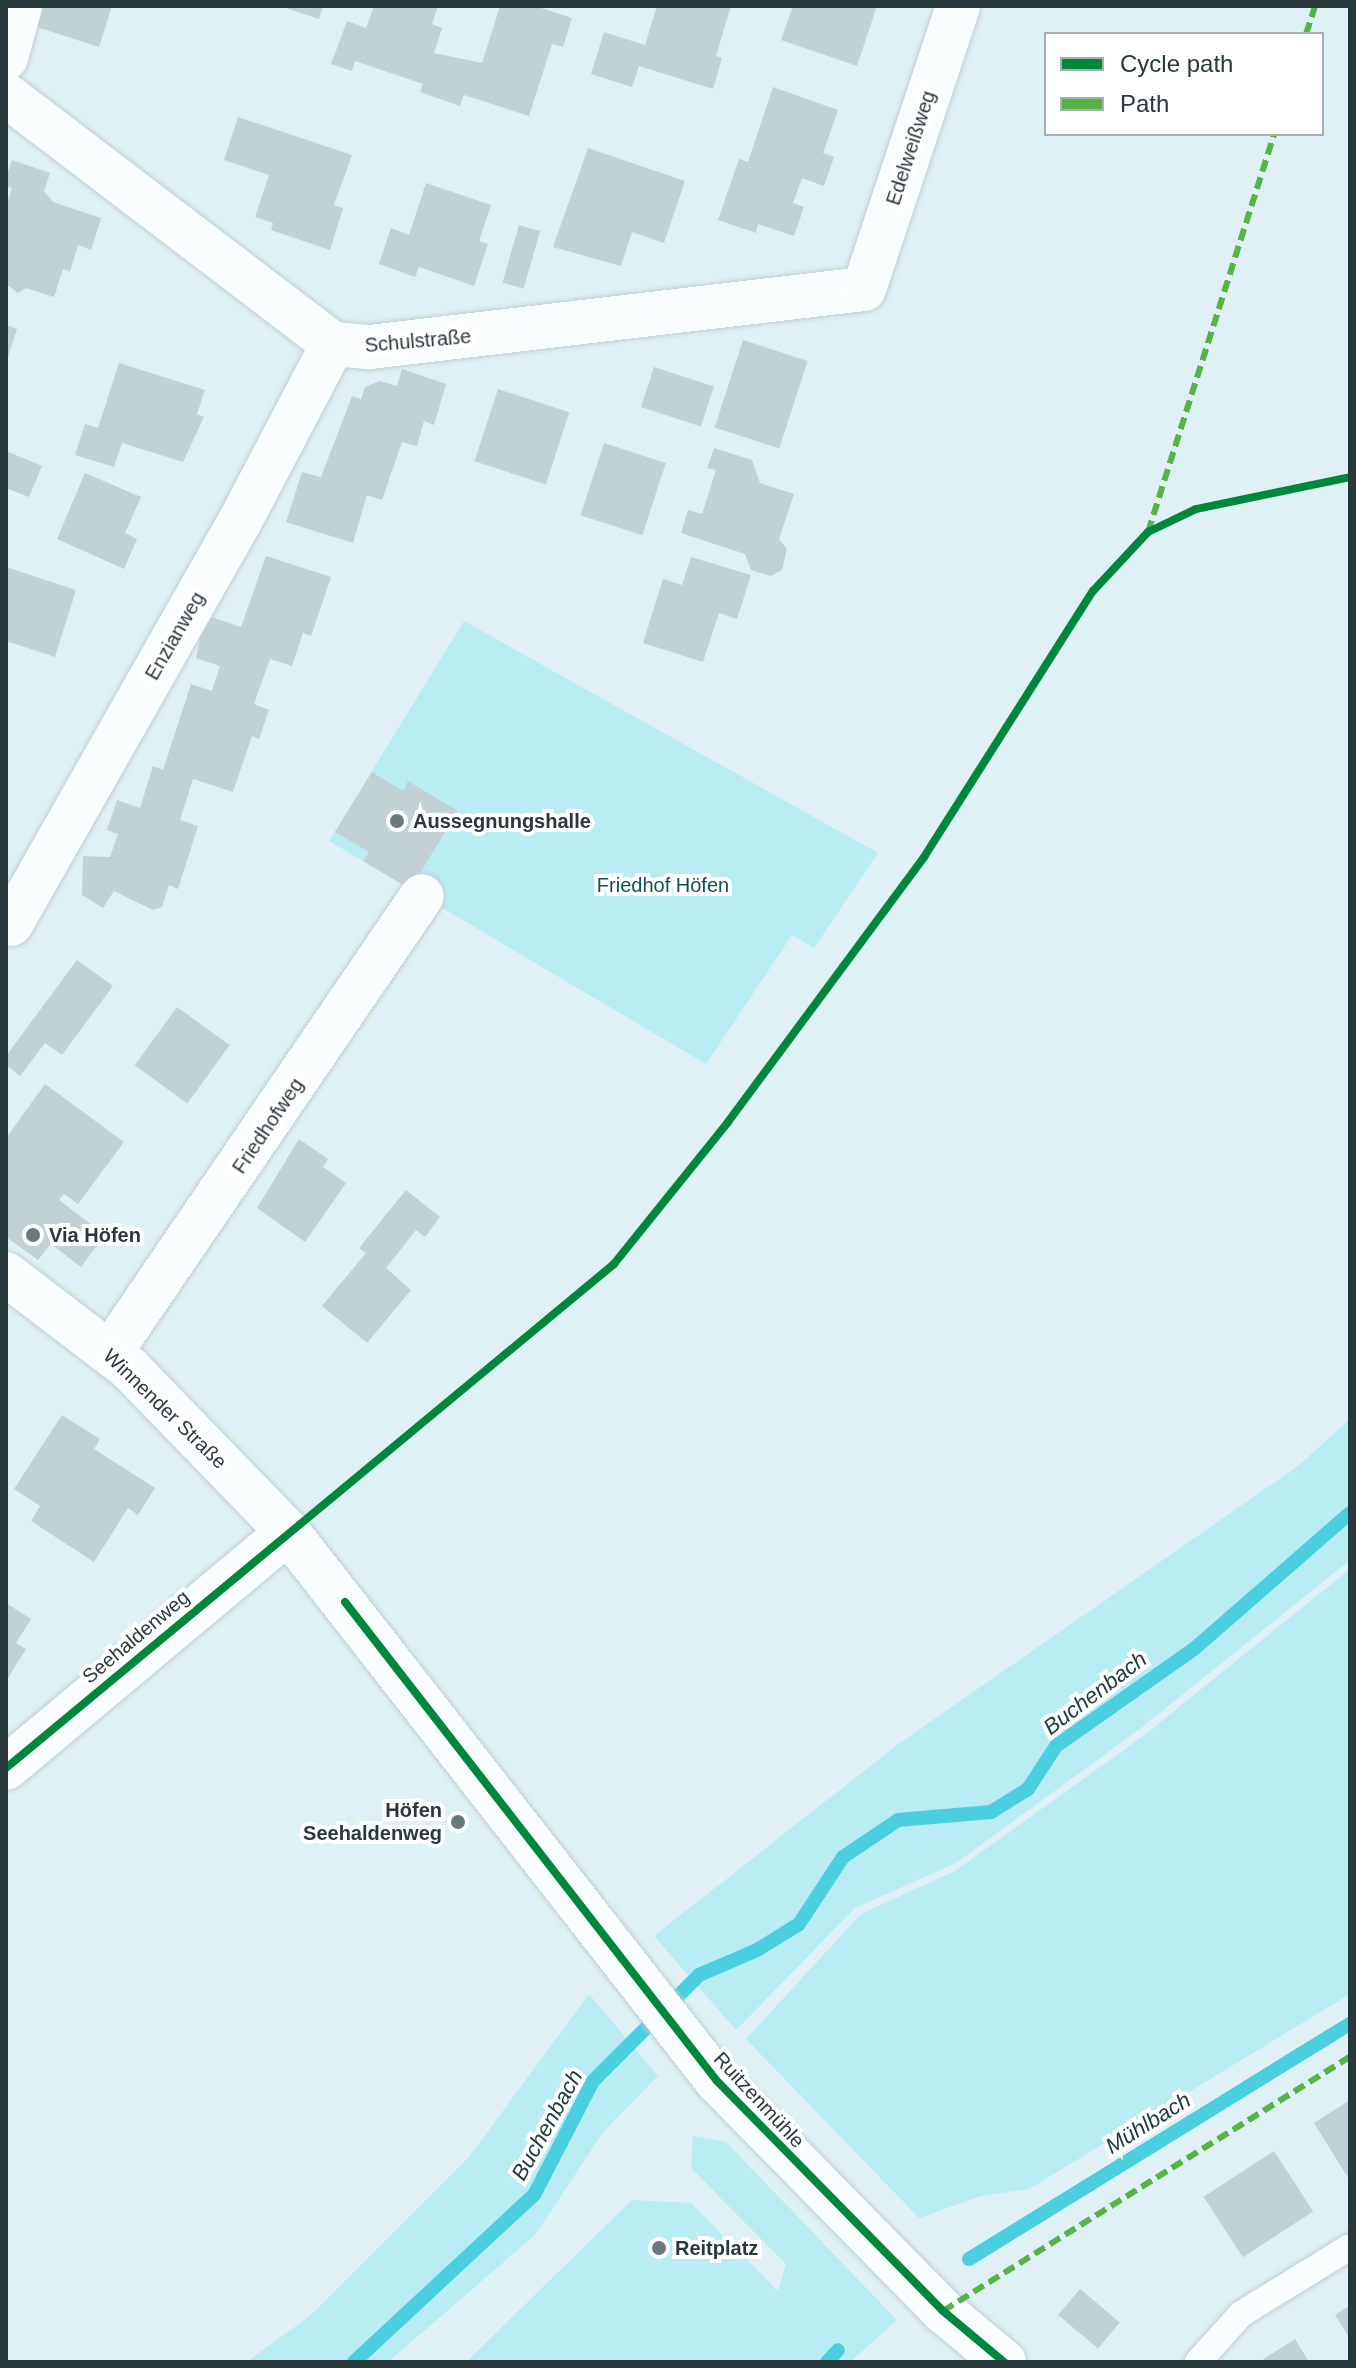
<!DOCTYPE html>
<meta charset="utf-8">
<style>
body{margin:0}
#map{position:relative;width:1356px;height:2368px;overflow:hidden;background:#dff1f4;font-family:Arial,sans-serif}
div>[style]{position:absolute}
.green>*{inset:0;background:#baecf4}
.stream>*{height:14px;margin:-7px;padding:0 7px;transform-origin:7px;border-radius:7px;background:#4bcfdf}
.building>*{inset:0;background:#c2d2d4;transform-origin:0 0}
.roads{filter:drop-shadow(0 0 2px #bfced1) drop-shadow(0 0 2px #bfced1)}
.service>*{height:26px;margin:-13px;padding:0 13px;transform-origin:13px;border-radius:13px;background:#fafdfd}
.minor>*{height:44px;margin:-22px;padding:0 22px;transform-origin:22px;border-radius:22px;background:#fafdfd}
.tertiary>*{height:44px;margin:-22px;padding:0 22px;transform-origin:22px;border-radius:22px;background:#fafdfd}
.quiet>*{height:6px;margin-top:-3px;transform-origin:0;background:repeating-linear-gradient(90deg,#56b346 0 12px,transparent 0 18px)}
.cycleway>*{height:8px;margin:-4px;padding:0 4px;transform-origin:4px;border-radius:4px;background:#00873e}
.dots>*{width:22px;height:22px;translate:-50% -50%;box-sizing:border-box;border:4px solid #fff;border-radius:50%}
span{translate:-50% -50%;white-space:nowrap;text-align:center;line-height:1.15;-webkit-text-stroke:8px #fff;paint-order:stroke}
.street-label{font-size:20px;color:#29383b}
.poi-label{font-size:20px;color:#29383b;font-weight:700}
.left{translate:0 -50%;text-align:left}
.right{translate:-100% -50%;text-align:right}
.park-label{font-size:20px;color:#0e4f58}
.water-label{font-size:22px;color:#213a3e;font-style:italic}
.frame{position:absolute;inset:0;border:8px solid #29383b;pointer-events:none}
.legend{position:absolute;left:1044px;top:32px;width:280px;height:104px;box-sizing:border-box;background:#fff;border:2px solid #a9afb1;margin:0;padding:10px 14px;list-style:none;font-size:24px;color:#29383b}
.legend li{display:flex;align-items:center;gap:16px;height:40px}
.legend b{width:40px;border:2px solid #a9afb1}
</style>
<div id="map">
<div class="green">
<div style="clip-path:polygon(464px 621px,878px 853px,814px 948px,792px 935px,706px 1064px,329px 841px)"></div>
<div style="clip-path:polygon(1350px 1419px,1350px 1560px,1141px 1728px,956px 1863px,855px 1908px,736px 2030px,654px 1936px,897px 1745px,1298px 1466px)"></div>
<div style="clip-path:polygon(1350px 1569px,1350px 1994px,1029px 2189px,981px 2196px,919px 2218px,746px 2039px,861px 1914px,955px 1871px,1142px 1737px)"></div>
<div style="clip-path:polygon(589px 1994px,658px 2076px,603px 2132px,536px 2234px,388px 2362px,247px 2362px,311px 2315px,469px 2157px)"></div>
<div style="clip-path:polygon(693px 2136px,726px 2142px,897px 2320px,850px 2362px,466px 2362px,632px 2200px,691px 2203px,778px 2291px,786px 2264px,691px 2168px)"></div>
</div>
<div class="stream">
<div style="left:969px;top:2259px;width:448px;rotate:-31.7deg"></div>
<div style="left:354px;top:2362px;width:246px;rotate:-42.9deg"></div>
<div style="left:534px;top:2195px;width:128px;rotate:-62.6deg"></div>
<div style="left:593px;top:2081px;width:150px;rotate:-45deg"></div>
<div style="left:699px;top:1975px;width:63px;rotate:-23.3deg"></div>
<div style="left:757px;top:1950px;width:49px;rotate:-31.8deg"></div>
<div style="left:799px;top:1924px;width:80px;rotate:-56.7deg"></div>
<div style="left:843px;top:1857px;width:66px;rotate:-33.9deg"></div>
<div style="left:898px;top:1820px;width:93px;rotate:-4.9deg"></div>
<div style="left:991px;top:1812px;width:44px;rotate:-31.9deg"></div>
<div style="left:1028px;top:1789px;width:51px;rotate:-56.9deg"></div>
<div style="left:1056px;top:1746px;width:169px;rotate:-35.1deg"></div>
<div style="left:1194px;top:1649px;width:207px;rotate:-41.1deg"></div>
<div style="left:827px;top:2362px;width:16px;rotate:-47deg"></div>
</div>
<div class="building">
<div style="clip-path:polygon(43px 6px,112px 6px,99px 47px,37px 27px)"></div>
<div style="clip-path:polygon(280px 6px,323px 6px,319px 19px)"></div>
<div style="clip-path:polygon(374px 6px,438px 6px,432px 24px,442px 28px,434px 53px,482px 63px,500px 6px,535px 6px,572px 18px,563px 47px,552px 44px,529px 116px,464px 95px,460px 106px,420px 92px,423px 84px,355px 61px,352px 71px,331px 64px,347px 21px,366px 28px)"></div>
<div style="clip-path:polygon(657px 6px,731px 6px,716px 56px,722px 58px,713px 89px,639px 66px,632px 87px,591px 74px,604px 32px,645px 45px)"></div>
<div style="clip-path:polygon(793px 6px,877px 6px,857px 66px,781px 40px)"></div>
<div style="clip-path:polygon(773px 87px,838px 110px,823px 153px,834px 157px,824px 186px,802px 178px,793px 203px,804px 207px,794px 236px,758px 224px,756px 233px,718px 220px,739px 159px,748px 162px)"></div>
<div style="clip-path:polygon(238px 117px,352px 155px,334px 205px,343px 208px,330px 250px,271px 230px,273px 223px,255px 217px,269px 175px,224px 160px)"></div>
<div style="clip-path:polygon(588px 148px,685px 181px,664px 243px,632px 232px,621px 266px,553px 247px)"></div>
<div style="clip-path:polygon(12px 160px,50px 173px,44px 191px,53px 202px,101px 218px,91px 250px,78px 245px,70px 272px,63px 269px,54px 297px,26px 288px,18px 293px,6px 284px,6px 207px,12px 188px,6px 186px,6px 177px)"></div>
<div style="clip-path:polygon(426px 183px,491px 205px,479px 241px,488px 244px,474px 286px,419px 267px,415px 277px,379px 264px,391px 228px,409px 235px)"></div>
<div style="left:519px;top:225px;width:22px;height:60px;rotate:16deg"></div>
<div style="clip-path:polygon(6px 325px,17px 329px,7px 360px,6px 360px)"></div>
<div style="left:743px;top:340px;width:68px;height:92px;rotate:18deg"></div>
<div style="clip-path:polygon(119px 363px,205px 390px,197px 414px,204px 417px,183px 462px,122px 443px,114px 467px,75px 455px,85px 424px,98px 428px)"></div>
<div style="left:654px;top:367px;width:63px;height:42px;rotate:18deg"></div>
<div style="clip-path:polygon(402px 369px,446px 384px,434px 425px,424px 421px,417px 446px,402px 442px,382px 500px,367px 495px,353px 543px,286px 522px,302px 472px,321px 477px,352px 396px,361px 399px,365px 387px,380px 381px,397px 386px)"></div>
<div style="left:498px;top:389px;width:75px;height:76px;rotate:18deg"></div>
<div style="left:604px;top:443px;width:65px;height:76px;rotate:18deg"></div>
<div style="clip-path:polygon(714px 448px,752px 460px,760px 483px,794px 494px,779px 539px,787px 549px,782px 570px,771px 576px,751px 570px,745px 554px,681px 533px,688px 510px,702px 514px,716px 470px,707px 468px)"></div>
<div style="clip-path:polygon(6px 451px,42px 466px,29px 497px,6px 488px)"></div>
<div style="clip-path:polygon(85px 473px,141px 497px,125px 533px,137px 539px,124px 569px,57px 539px)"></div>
<div style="clip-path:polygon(266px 556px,331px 577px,311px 636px,303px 633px,292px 666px,270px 659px,254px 704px,269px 710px,259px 739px,252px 736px,233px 792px,193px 779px,180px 820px,198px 826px,178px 889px,169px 885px,162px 907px,153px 910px,114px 891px,103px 908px,82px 895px,83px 856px,110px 857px,118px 834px,107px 830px,117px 800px,140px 808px,153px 766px,163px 770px,191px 684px,212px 691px,220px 666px,196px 658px,205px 615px,241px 627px)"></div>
<div style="clip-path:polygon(691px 557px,751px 575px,737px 619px,719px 613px,703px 662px,643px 643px,663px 579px,682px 585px)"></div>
<div style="clip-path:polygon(6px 567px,76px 590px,55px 657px,6px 641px)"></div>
<div style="clip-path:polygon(372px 772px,403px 791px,408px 781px,458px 811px,410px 889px,363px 861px,369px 852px,335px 832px)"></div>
<div style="clip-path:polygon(77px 960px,113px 986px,62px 1055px,45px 1043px,20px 1076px,6px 1065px,6px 1056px)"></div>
<div style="left:177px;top:1007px;width:65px;height:72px;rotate:36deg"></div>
<div style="clip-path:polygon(45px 1084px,124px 1142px,78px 1204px,64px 1194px,59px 1200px,105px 1235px,81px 1267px,51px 1244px,38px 1260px,6px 1237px,6px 1138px)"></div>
<div style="clip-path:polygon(299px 1139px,328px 1159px,323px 1167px,346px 1183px,305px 1242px,257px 1208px)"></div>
<div style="clip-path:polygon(406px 1190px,440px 1217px,425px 1237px,416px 1230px,386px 1268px,411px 1290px,367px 1343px,322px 1306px,366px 1253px,359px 1248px)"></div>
<div style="clip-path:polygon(62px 1415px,100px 1439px,94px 1449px,155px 1488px,138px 1515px,128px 1508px,94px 1562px,31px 1521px,40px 1506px,14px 1489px)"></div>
<div style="clip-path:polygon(6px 1603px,31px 1619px,16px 1643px,26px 1649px,8px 1678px)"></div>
<div style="clip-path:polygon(1350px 2100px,1350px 2181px,1314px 2123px)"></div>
<div style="left:1274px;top:2151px;width:72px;height:84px;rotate:57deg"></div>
<div style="left:1080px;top:2289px;width:52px;height:34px;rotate:40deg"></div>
<div style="clip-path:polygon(1350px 2305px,1350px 2339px,1335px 2315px)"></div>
<div style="clip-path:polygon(1295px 2339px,1309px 2362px,1259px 2362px,1267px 2357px)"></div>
</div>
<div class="roads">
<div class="service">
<div style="left:1198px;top:2362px;width:64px;rotate:-48.1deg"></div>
<div style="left:1241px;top:2314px;width:128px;rotate:-31.6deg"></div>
</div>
<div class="minor">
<div style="left:6px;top:58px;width:54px;rotate:-74.9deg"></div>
<div style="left:6px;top:95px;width:411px;rotate:37.3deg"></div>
<div style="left:333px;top:344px;width:37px;rotate:5deg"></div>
<div style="left:370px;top:347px;width:497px;rotate:-6.7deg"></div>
<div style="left:864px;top:289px;width:298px;rotate:-71.6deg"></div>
<div style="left:11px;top:924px;width:461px;rotate:-60.4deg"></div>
<div style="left:239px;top:523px;width:202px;rotate:-62.3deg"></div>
<div style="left:110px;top:1353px;width:553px;rotate:-55.68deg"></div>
<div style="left:6px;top:1768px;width:368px;rotate:-39.9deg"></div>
</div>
<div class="tertiary">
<div style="left:6px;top:1274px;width:155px;rotate:37.4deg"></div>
<div style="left:129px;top:1368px;width:228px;rotate:45.9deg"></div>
<div style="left:288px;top:1532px;width:697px;rotate:52deg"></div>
<div style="left:717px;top:2081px;width:322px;rotate:45.5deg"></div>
<div style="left:943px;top:2311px;width:80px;rotate:39.9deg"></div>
</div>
</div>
<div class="quiet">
<div style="left:1306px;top:34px;width:29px;rotate:-72deg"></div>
<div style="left:1148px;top:532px;width:417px;rotate:-72.4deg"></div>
<div style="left:943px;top:2311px;width:480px;rotate:-32deg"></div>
</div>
<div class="cycleway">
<div style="left:345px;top:1602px;width:606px;rotate:52.17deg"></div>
<div style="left:717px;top:2081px;width:322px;rotate:45.5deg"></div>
<div style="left:943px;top:2311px;width:80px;rotate:39.9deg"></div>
<div style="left:6px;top:1768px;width:790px;rotate:-39.66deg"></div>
<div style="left:614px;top:1264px;width:182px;rotate:-51.2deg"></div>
<div style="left:728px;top:1122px;width:330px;rotate:-53.5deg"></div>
<div style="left:924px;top:857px;width:315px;rotate:-57.6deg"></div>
<div style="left:1093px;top:591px;width:81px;rotate:-47deg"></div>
<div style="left:1148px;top:532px;width:53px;rotate:-25.6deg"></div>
<div style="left:1196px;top:509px;width:157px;rotate:-11.7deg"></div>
</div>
<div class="dots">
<div style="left:397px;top:821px;background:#69797c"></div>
<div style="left:33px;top:1235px;background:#69797c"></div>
<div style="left:458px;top:1822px;background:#69797c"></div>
<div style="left:659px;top:2248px;background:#69797c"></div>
</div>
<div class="street-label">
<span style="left:911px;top:148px;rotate:-72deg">Edelweißweg</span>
<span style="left:418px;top:341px;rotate:-5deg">Schulstraße</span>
<span style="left:175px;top:636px;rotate:-60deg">Enzianweg</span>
<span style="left:268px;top:1126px;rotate:-56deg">Friedhofweg</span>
<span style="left:165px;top:1409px;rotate:44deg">Winnender Straße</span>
<span style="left:136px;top:1637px;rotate:-40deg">Seehaldenweg</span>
<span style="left:759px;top:2100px;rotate:47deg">Ruitzenmühle</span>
</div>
<div class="poi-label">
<span class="left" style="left:413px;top:821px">Aussegnungshalle</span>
<span class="left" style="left:49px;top:1235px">Via Höfen</span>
<span class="right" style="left:442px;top:1822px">Höfen<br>Seehaldenweg</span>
<span class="left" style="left:675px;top:2248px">Reitplatz</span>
</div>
<div class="park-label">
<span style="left:663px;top:885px">Friedhof Höfen</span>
</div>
<div class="water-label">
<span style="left:1095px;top:1693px;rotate:-37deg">Buchenbach</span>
<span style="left:1148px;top:2123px;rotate:-32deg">Mühlbach</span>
<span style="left:547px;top:2125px;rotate:-61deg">Buchenbach</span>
</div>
<div class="frame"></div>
<ul class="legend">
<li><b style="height:10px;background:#00873e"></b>Cycle path</li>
<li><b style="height:10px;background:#56b346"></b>Path</li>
</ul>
</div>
